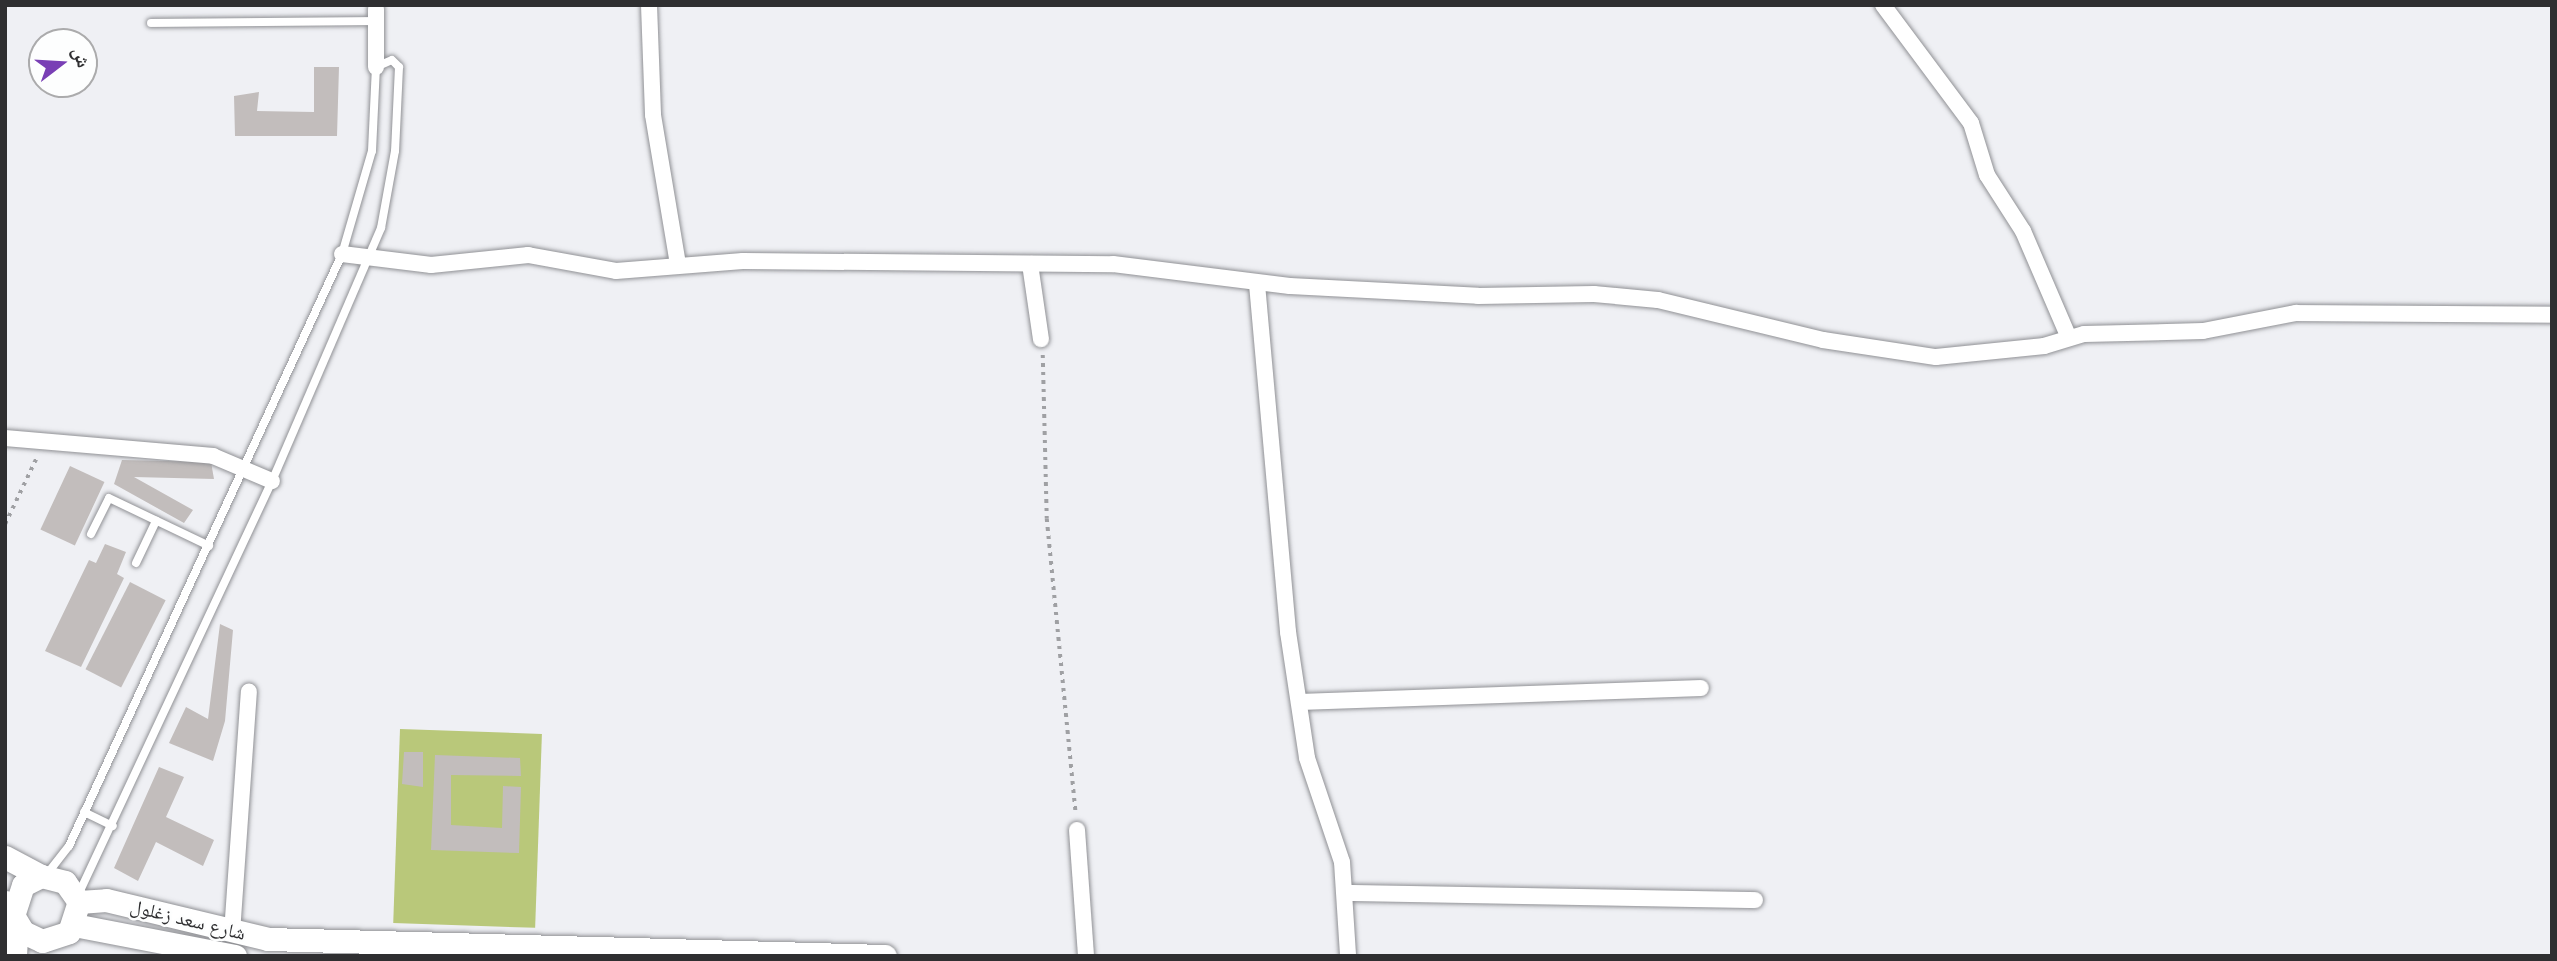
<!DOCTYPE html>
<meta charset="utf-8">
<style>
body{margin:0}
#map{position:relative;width:2557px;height:961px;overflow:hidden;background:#eff0f4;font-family:Arial,"Noto Naskh Arabic",sans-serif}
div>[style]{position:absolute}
.green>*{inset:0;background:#b9c87a;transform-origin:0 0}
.building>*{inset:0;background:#c2bdbc;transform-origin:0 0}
.path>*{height:3.5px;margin-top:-1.75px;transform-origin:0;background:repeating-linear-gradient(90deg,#9fa0a3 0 3.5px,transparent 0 8.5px)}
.roads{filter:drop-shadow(0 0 2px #909195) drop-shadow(0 0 2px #909195)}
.lane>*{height:8px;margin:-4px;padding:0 4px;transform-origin:4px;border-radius:4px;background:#fff}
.street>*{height:16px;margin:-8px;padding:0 8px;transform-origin:8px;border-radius:8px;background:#fff}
.secondary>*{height:23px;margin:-11.5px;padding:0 11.5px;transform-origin:11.5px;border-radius:11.5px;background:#fff}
span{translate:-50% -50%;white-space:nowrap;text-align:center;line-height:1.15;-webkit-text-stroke:5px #fdfefe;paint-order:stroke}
.street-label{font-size:19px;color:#2f2f31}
.frame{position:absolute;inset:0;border:7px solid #2f2f31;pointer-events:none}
.north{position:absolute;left:28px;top:28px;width:70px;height:70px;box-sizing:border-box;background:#fdfefe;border:2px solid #ababac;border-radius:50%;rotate:73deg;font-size:19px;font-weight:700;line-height:28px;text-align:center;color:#2f2f31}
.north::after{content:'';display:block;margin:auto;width:24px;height:32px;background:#793fb5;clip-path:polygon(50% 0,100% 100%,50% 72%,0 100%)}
</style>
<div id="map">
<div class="green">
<div style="left:400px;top:729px;width:142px;height:194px;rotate:2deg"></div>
</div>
<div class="building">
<div style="clip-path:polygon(314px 67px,339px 67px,337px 136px,235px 136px,234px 96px,259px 92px,257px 111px,314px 112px)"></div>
<div style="clip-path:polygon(122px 460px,211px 462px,214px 479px,134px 477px,193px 510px,184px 523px,114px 484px)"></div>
<div style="left:70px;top:466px;width:38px;height:70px;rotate:25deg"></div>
<div style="clip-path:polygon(105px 544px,126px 552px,117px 574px,124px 578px,81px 667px,45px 651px,89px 560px,96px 563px)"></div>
<div style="left:130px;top:582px;width:40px;height:98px;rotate:27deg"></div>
<div style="clip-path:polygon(220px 624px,233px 630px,225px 721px,213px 761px,169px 743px,186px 707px,208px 719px)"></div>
<div style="clip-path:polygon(404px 752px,423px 752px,423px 787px,402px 784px)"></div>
<div style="clip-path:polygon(435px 755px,520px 758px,521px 776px,451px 775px,451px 825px,502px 828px,503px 786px,521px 787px,519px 853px,431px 850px)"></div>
<div style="clip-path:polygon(159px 767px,184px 777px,166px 817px,214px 840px,203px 866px,156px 842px,138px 881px,114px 868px)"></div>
</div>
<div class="path">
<div style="left:1043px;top:355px;width:164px;rotate:88.6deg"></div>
<div style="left:1047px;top:519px;width:296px;rotate:84.4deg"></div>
<div style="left:5px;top:524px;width:74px;rotate:-64.5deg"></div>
</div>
<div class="roads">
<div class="lane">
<div style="left:151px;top:23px;width:225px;rotate:-0.5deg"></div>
<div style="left:91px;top:534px;width:40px;rotate:-63.4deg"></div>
<div style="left:109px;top:498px;width:111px;rotate:25.6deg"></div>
<div style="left:136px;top:563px;width:47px;rotate:-64.5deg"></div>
<div style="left:84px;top:812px;width:32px;rotate:26deg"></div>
<div style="left:47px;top:874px;width:36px;rotate:-52deg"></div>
<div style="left:69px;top:846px;width:652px;rotate:-65.24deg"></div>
<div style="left:342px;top:254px;width:107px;rotate:-73.8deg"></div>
<div style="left:372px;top:151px;width:84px;rotate:-87.3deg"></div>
<div style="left:376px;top:67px;width:17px;rotate:-24deg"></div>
<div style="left:392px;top:60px;width:10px;rotate:45deg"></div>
<div style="left:399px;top:67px;width:84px;rotate:92.7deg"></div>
<div style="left:395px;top:151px;width:78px;rotate:100.3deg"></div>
<div style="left:381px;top:228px;width:275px;rotate:113.3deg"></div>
<div style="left:272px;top:481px;width:457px;rotate:115.1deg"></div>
</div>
<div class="street">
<div style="left:649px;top:5px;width:110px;rotate:87.9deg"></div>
<div style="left:653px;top:115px;width:152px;rotate:80.5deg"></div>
<div style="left:1883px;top:5px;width:147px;rotate:53.3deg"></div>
<div style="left:1971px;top:123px;width:54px;rotate:72.9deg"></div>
<div style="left:1987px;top:175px;width:67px;rotate:57.3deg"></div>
<div style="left:2023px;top:231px;width:116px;rotate:66.7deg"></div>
<div style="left:376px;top:67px;width:58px;rotate:-90deg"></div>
<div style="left:342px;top:254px;width:90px;rotate:7deg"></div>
<div style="left:431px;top:265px;width:98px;rotate:-5.9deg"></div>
<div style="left:528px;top:255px;width:89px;rotate:10.3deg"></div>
<div style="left:616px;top:271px;width:127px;rotate:-4.5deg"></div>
<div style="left:743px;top:261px;width:370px;rotate:0.5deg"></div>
<div style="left:1113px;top:264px;width:178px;rotate:7.1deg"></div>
<div style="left:1290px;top:286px;width:188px;rotate:3deg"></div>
<div style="left:1478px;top:296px;width:116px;rotate:-1deg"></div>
<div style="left:1594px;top:294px;width:64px;rotate:5.4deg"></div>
<div style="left:1658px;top:300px;width:170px;rotate:13.6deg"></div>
<div style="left:1823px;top:340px;width:114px;rotate:8.6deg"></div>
<div style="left:1936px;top:357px;width:109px;rotate:-5.8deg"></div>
<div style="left:2044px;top:346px;width:42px;rotate:-16.7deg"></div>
<div style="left:2084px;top:334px;width:119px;rotate:-1.4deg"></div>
<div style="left:2203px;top:331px;width:95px;rotate:-11deg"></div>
<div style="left:2296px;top:313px;width:256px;rotate:0.4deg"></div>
<div style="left:1030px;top:264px;width:76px;rotate:81.7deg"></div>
<div style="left:1257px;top:284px;width:349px;rotate:84.9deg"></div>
<div style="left:1288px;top:632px;width:127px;rotate:81.4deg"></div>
<div style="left:1307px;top:758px;width:110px;rotate:71.4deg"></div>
<div style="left:1342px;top:862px;width:94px;rotate:86.3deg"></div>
<div style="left:5px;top:438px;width:209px;rotate:4.9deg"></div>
<div style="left:213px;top:456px;width:64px;rotate:23deg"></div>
<div style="left:1300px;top:702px;width:401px;rotate:-2deg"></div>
<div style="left:1077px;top:830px;width:126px;rotate:85.9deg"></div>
<div style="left:1347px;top:893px;width:408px;rotate:1deg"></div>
<div style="left:232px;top:933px;width:242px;rotate:-86deg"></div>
</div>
<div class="secondary">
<div style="left:5px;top:857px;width:41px;rotate:27.8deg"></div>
<div style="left:5px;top:902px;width:35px;rotate:59deg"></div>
<div style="left:23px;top:932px;width:21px;rotate:25deg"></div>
<div style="left:42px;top:941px;width:28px;rotate:-18deg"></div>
<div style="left:69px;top:932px;width:32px;rotate:-72deg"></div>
<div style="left:79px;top:902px;width:24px;rotate:-125deg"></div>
<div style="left:65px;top:882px;width:25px;rotate:-166deg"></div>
<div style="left:41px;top:876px;width:20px;rotate:153deg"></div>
<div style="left:23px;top:885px;width:29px;rotate:108deg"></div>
<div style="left:79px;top:902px;width:27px;rotate:-4deg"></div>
<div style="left:106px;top:900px;width:167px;rotate:13.5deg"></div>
<div style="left:268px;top:939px;width:617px;rotate:1.58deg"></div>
<div style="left:74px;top:925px;width:164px;rotate:10.9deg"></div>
<div style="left:15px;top:956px;width:33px;rotate:-87deg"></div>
</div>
</div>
<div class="street-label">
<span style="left:188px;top:920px;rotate:14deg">شارع سعد زغلول</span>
</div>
<div class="frame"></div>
<div class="north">ش</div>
</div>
